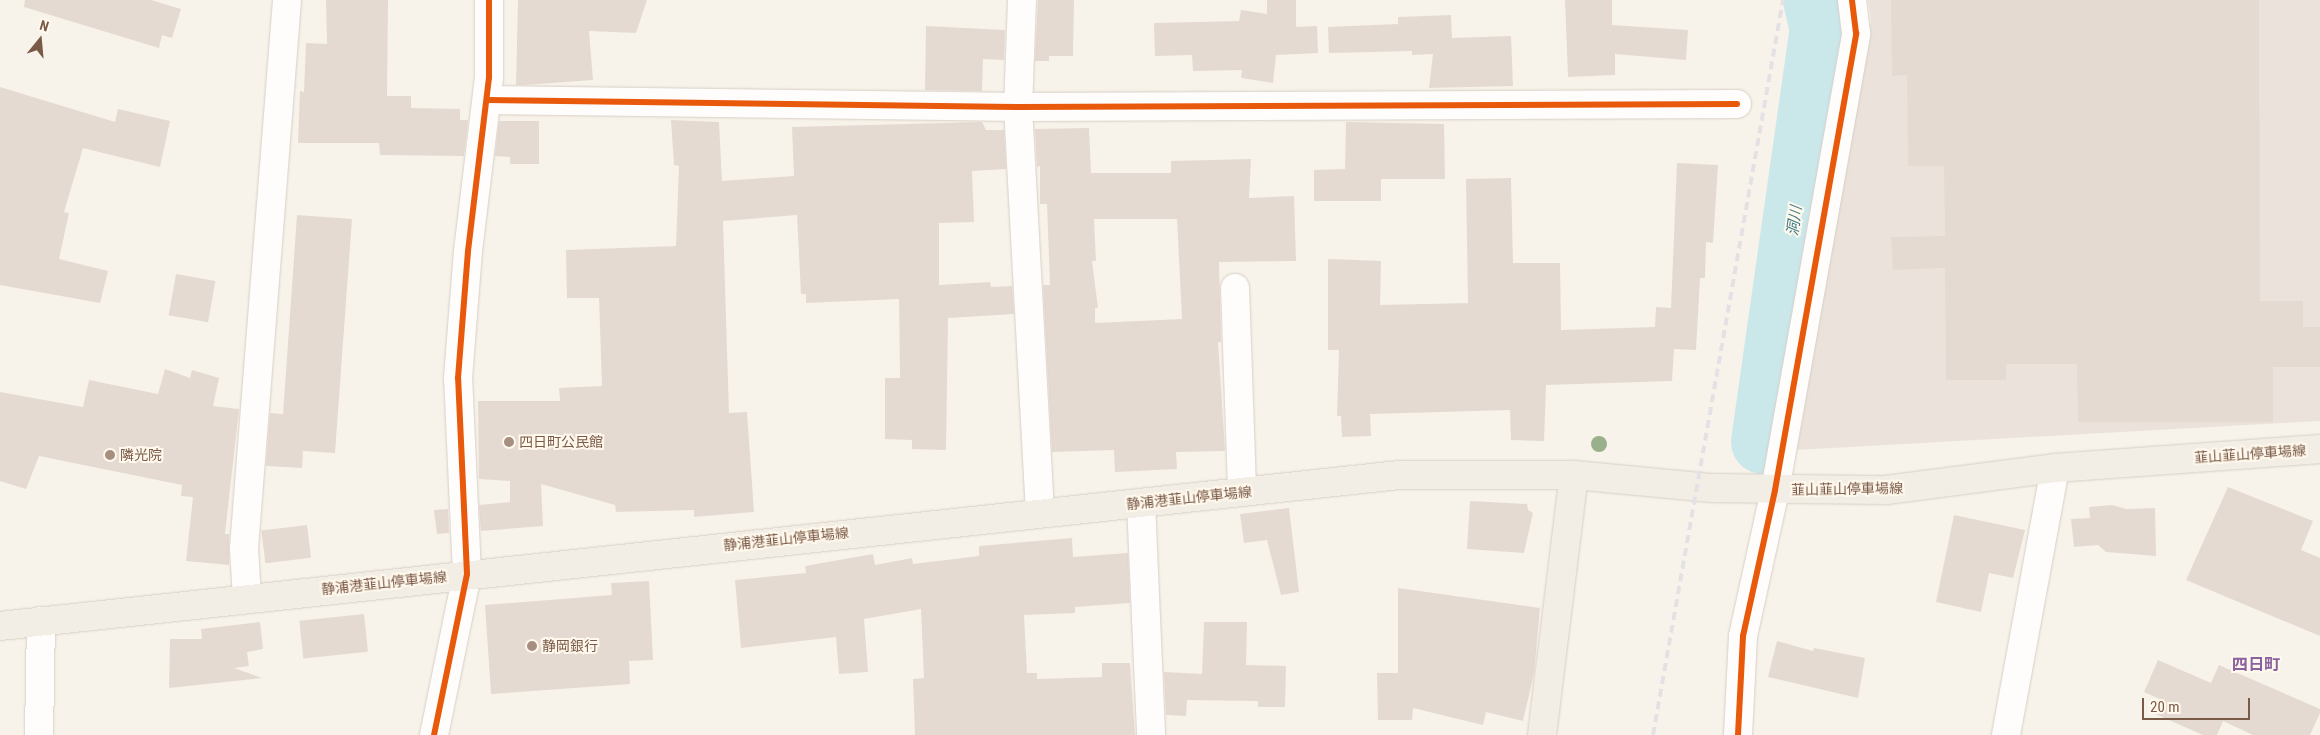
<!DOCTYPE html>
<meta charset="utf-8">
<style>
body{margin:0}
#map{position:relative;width:2320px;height:735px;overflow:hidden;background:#f8f3ea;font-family:"Roboto Condensed","Noto Sans JP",sans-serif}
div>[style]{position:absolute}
.industrial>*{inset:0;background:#ebe3db}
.river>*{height:64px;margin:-32px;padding:0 32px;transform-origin:32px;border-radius:32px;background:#cae7ea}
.building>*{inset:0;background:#e5dad1;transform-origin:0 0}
.roads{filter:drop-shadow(0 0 1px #d7cec6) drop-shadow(0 0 1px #d7cec6)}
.minor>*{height:28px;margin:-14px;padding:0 14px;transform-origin:14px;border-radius:14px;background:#fefdfc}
.major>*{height:28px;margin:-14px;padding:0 14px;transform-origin:14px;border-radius:14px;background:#f3eee5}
.rail>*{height:4px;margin-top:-2px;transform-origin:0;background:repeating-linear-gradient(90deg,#e4e1e5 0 8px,transparent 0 13px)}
.cycleway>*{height:6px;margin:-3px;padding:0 3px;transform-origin:3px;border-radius:3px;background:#e8590c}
.trees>*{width:16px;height:16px;margin:-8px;border-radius:50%;background:#9ab08a}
.dots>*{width:14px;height:14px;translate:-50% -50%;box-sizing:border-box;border:2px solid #fff8ec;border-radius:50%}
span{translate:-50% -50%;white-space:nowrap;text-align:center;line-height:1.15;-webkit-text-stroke:4px #fff8ec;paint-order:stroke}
.poi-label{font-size:14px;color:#7a5947}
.left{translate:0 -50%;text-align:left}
.street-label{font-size:14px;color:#7a5947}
.water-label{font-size:15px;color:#3b7b87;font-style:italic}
.quarter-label{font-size:16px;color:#89619e;font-weight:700}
.north{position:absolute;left:15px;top:15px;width:50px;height:50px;-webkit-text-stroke:4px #fff8ec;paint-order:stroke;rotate:17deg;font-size:14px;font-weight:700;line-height:20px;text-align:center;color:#7a5947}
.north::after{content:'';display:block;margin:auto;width:18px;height:22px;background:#7a5947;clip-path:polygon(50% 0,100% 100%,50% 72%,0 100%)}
.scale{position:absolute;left:2142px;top:698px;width:108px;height:22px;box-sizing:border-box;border:2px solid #7a5947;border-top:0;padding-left:6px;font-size:15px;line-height:18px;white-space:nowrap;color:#7a5947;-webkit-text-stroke:4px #fff8ec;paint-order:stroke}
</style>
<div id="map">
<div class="industrial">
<div style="clip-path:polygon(1868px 0,2320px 0,2320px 421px,1797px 450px,1871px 20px)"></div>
</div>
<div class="river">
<div style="left:1763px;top:442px;width:416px;rotate:-81.9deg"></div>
<div style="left:1822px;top:30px;width:31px;rotate:-103deg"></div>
</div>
<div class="building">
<div style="clip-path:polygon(25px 0,151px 0,181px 9px,172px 38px,162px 35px,159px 48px,24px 7px)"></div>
<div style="clip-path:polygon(326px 0,388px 0,387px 96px,411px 96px,411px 108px,460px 109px,460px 120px,468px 120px,464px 156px,380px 155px,379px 143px,298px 143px,300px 91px,304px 92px,306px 43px,327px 44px)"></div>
<div style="clip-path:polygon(518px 0,647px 0,636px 33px,589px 31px,593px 80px,524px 85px,516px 85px)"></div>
<div style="clip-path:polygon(1038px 0,1074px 0,1073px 56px,1049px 56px,1049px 61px,1035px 61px)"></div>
<div style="clip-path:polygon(1267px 0,1296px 0,1296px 27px,1317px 26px,1318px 53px,1276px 55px,1273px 83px,1241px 78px,1242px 70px,1193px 71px,1192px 55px,1155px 56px,1154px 23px,1239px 21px,1241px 10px,1267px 14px)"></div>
<div style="clip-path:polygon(1565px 0,1612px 0,1612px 25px,1688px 30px,1686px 60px,1615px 54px,1615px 75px,1568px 77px)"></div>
<div style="clip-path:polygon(1891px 0,2259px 0,2260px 301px,2303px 301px,2303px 327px,2320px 327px,2320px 367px,2273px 367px,2273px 422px,2078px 422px,2077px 364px,2006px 364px,2006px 380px,1946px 380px,1945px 268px,1893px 270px,1891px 237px,1945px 236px,1944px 166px,1908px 166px,1907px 75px,1892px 76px)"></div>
<div style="clip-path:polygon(1451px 15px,1452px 38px,1511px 36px,1513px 86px,1429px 88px,1433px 54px,1412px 55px,1412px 51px,1329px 53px,1328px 27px,1398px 24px,1398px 17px)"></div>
<div style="clip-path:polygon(926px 26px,1005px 30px,1004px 60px,983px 59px,982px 91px,925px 90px)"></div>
<div style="clip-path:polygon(0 87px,115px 122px,118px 109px,170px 121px,160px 167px,83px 148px,64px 212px,69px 213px,59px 259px,108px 271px,100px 303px,0 285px)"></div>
<div style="clip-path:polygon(671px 120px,719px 122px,722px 181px,794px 176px,792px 127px,982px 122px,986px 130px,1004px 130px,1006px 169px,972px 171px,974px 222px,939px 223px,939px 285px,990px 282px,991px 287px,1012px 286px,1014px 314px,948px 318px,946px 450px,912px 449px,912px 440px,885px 439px,885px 378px,900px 378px,899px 299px,806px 303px,806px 294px,801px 294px,797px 215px,723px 221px,729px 413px,747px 412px,754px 512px,694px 517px,694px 510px,616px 512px,615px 505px,541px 484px,543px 526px,481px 531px,479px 505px,510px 502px,510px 481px,479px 479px,478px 401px,560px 401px,559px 388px,602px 386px,599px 298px,567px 298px,566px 250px,676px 246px,679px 166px,674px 165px)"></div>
<div style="clip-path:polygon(499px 121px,539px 121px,539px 164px,510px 164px,510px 157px,495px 156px)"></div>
<div style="clip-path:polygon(1346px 122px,1444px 124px,1445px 179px,1381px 179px,1381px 201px,1314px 201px,1314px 170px,1345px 169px)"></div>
<div style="clip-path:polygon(evenodd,1089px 128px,1091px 173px,1171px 173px,1171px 161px,1251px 159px,1249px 198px,1294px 196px,1296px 261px,1219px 262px,1221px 342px,1218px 342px,1225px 451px,1176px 452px,1177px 469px,1115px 472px,1114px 450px,1052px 452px,1043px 285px,1050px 285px,1047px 204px,1040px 204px,1040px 166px,1037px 167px,1035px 129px,1089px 128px,1094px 219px,1177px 219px,1182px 319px,1095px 323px,1095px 308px,1098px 308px,1092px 261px,1096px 261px,1094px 219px)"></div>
<div style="clip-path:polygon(1677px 163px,1718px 165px,1713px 243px,1706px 242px,1705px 278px,1700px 278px,1696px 350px,1674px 349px,1672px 381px,1546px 385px,1544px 441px,1511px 440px,1510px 410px,1370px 414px,1371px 436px,1342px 437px,1341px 416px,1337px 416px,1339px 350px,1328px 350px,1328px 259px,1381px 261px,1380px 305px,1468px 303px,1466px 179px,1511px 178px,1513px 263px,1560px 263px,1561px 330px,1655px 327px,1656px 307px,1671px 308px)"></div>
<div style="clip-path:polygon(297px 215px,352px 219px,335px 453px,303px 451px,302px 468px,266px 466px,270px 413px,283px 414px)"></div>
<div style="left:176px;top:274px;width:40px;height:42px;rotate:10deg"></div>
<div style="clip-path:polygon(165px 369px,190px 378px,192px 370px,219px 378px,213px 406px,239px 409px,225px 534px,229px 534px,229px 565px,186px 561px,193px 497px,181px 496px,182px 485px,39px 456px,26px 489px,0 481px,0 392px,83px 407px,89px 380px,158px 394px)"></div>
<div style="clip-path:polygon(2228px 487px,2313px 521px,2301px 550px,2320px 558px,2320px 636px,2186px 580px)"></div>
<div style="clip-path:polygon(1470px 501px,1527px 504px,1528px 510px,1533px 513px,1524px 553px,1467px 549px)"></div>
<div style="clip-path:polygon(2112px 505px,2126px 509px,2155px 508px,2156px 556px,2106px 552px,2098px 545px,2074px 547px,2071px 519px,2090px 518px,2089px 507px)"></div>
<div style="clip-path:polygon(1289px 508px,1299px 592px,1281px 595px,1267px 540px,1244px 543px,1240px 514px)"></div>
<div style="clip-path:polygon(448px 509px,449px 533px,437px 534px,434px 510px)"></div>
<div style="clip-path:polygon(1954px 515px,2025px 530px,2013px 578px,1989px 573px,1981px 612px,1936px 602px)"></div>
<div style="left:307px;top:525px;width:33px;height:46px;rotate:83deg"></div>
<div style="clip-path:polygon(1072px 538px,1073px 557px,1128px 553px,1130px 603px,1075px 607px,1075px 613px,1024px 615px,1027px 673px,1037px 673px,1037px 679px,1102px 677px,1102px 663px,1130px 663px,1135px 735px,915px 735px,913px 679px,924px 678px,921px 609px,864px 619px,868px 672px,839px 674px,836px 637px,741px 648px,735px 580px,806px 573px,805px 566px,873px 554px,875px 565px,912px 558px,913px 564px,979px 556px,979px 546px)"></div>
<div style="clip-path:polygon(649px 581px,653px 660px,629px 661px,630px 684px,491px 694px,485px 605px,612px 595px,611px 583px)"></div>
<div style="clip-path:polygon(1398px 588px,1540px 608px,1534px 673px,1523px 721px,1486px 712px,1483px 725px,1413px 708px,1412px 720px,1378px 720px,1377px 673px,1398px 673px)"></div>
<div style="left:364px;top:614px;width:38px;height:65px;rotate:84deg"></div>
<div style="clip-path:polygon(260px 622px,263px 649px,247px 652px,249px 666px,234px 668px,262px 678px,169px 688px,170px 639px,202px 639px,201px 629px)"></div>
<div style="clip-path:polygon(1204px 622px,1247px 622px,1246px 665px,1286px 666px,1285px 707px,1258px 707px,1258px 701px,1187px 700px,1186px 716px,1166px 715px,1164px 672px,1202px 674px)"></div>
<div style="clip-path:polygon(1777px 641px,1813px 651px,1814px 648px,1865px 658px,1858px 698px,1768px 677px)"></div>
<div style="clip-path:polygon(2158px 660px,2211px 683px,2219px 665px,2320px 709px,2320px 713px,2310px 735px,2253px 735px,2223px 721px,2217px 735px,2203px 735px,2155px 714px,2162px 700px,2144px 692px)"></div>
</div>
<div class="roads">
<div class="minor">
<div style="left:1022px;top:0;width:107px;rotate:92.1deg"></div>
<div style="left:1018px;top:107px;width:406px;rotate:86.9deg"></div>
<div style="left:487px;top:100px;width:531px;rotate:0.76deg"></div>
<div style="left:1018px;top:107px;width:719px;rotate:-0.24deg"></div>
<div style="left:1235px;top:288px;width:204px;rotate:88deg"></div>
<div style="left:1141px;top:503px;width:232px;rotate:87.5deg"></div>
<div style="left:247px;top:598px;width:50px;rotate:-93.4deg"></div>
<div style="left:244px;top:548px;width:550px;rotate:-85.51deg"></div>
<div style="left:39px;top:735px;width:114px;rotate:-89deg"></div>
<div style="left:434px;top:735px;width:164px;rotate:-78.4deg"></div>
<div style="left:467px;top:574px;width:196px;rotate:-92.6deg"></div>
<div style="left:458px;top:378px;width:127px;rotate:-85.5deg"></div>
<div style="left:468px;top:251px;width:175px;rotate:-83.1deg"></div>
<div style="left:489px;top:77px;width:77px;rotate:-90deg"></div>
<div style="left:1738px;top:735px;width:99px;rotate:-87.1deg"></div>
<div style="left:1743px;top:636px;width:149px;rotate:-77.6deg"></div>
<div style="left:1775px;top:490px;width:464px;rotate:-79.9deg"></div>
<div style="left:1856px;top:33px;width:33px;rotate:-97deg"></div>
<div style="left:2006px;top:735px;width:271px;rotate:-79.6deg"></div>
</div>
<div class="major">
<div style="left:0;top:626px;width:1408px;rotate:-6.16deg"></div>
<div style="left:1400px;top:475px;width:174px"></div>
<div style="left:1542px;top:735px;width:262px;rotate:-83deg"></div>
<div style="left:1574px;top:475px;width:139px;rotate:5.4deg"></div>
<div style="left:1712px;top:488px;width:174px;rotate:0.7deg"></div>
<div style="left:1886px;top:490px;width:170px;rotate:-7.4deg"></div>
<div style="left:2055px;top:468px;width:266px;rotate:-4.1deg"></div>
</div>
</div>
<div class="rail">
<div style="left:1653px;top:735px;width:746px;rotate:-79.97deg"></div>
</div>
<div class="cycleway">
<div style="left:487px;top:100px;width:531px;rotate:0.76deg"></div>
<div style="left:1018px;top:107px;width:719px;rotate:-0.24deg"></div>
<div style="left:434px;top:735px;width:164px;rotate:-78.4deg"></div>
<div style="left:467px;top:574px;width:196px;rotate:-92.6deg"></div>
<div style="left:458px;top:378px;width:127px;rotate:-85.5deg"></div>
<div style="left:468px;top:251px;width:175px;rotate:-83.1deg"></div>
<div style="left:489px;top:77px;width:77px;rotate:-90deg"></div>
<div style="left:1738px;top:735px;width:99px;rotate:-87.1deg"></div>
<div style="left:1743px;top:636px;width:149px;rotate:-77.6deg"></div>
<div style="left:1775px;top:490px;width:464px;rotate:-79.9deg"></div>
<div style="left:1856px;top:33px;width:33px;rotate:-97deg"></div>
</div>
<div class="trees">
<div style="left:1599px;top:444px"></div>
</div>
<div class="dots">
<div style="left:509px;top:442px;background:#a68f80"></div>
<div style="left:110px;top:455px;background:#a68f80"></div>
<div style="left:532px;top:646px;background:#a68f80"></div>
</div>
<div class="poi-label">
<span class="left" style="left:519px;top:442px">四日町公民館</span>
<span class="left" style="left:120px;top:455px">隣光院</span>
<span class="left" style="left:542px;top:646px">静岡銀行</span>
</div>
<div class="street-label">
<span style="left:2250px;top:454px;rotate:-4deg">韮山韮山停車場線</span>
<span style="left:1847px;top:489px;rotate:-1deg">韮山韮山停車場線</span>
<span style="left:1189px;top:498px;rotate:-6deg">静浦港韮山停車場線</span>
<span style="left:786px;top:539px;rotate:-6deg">静浦港韮山停車場線</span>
<span style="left:384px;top:583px;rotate:-6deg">静浦港韮山停車場線</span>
</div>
<div class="water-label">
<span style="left:1795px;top:221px;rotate:-82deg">洞川</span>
</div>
<div class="quarter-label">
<span style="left:2256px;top:665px">四日町</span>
</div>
<div class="north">N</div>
<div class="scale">20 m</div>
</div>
